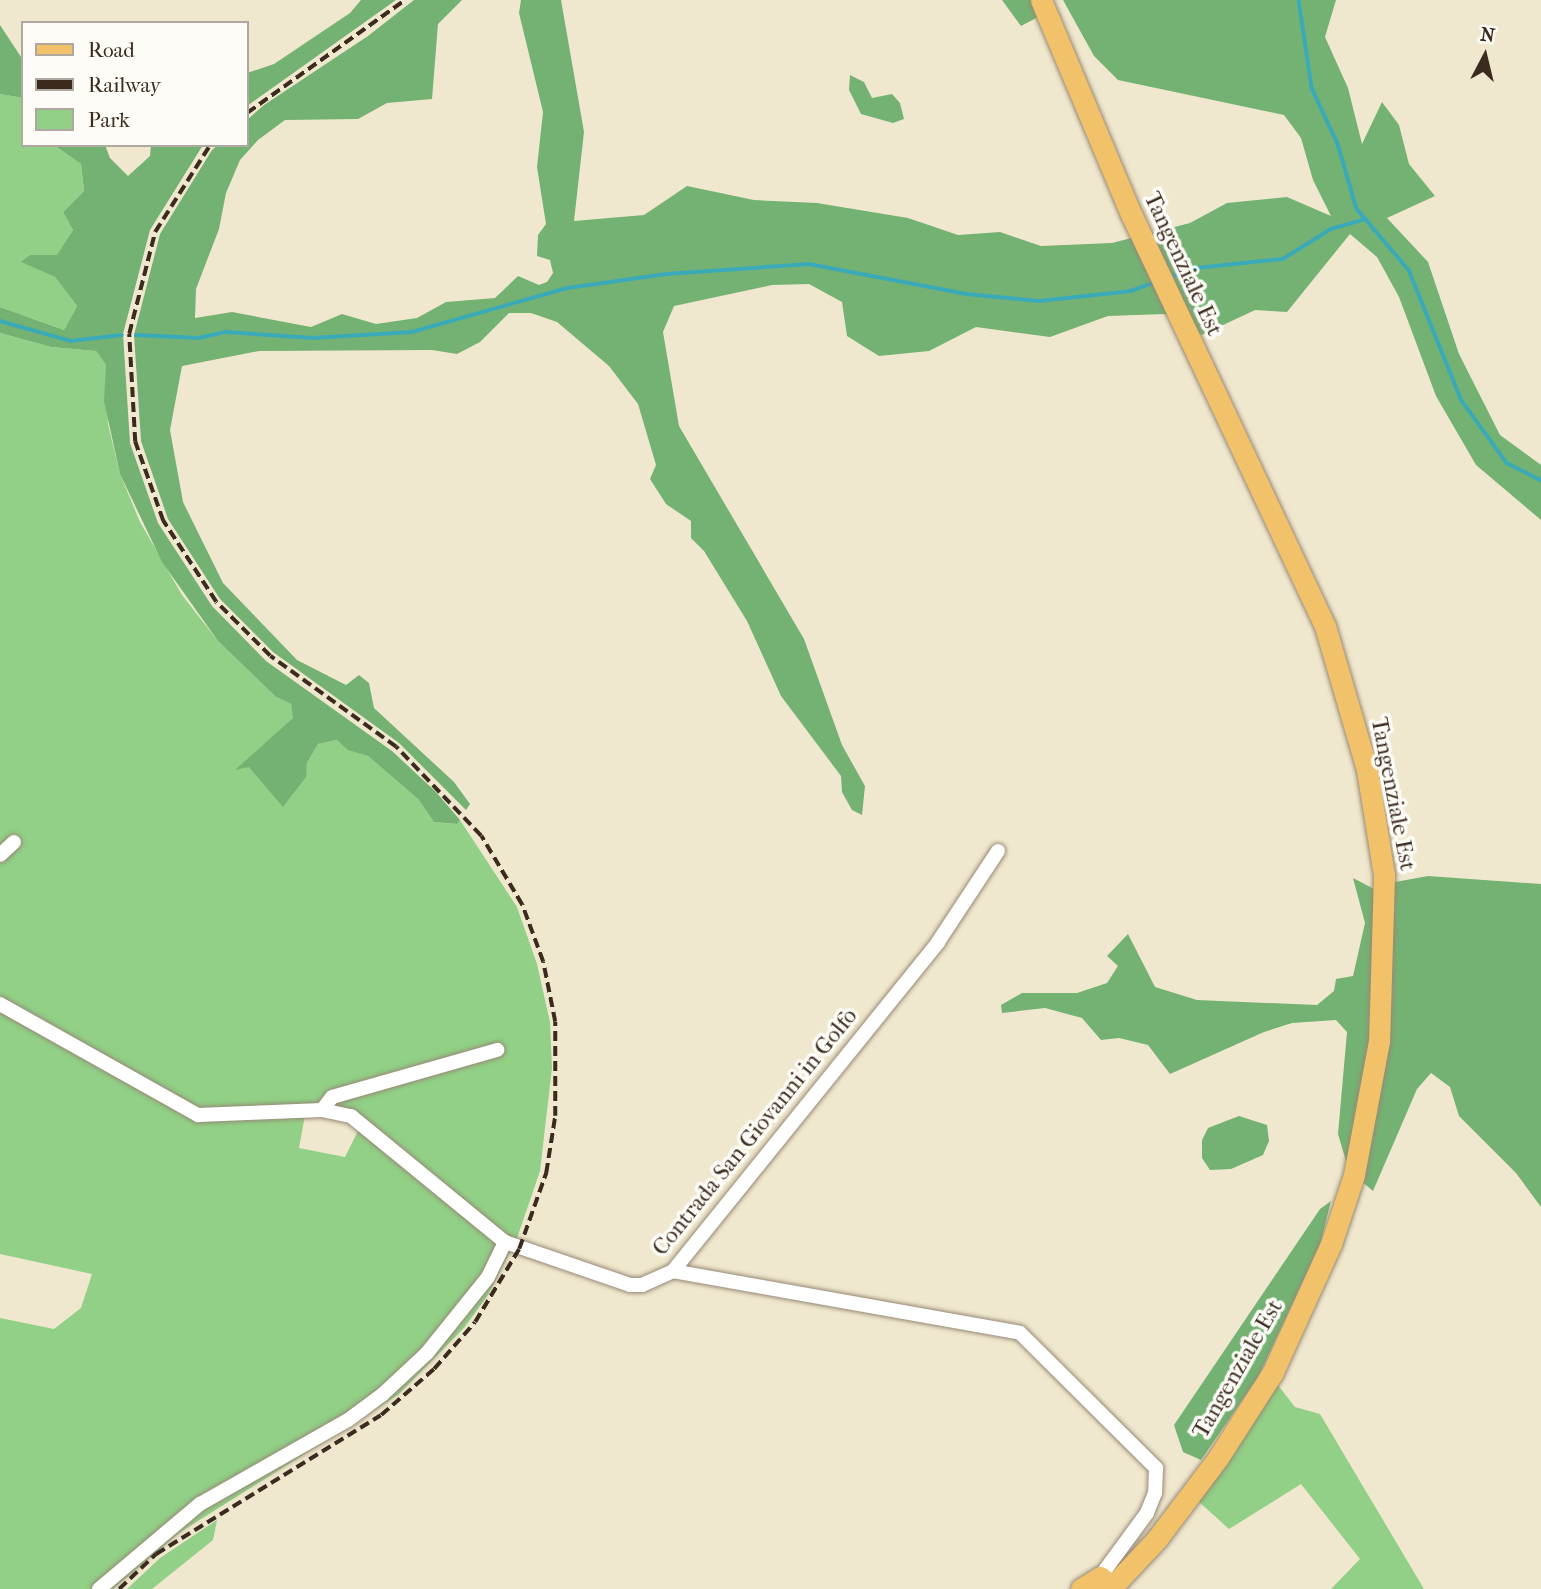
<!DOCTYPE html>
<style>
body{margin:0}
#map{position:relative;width:1541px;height:1589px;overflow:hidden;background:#f0e8ce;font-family:"IM FELL French Canon",serif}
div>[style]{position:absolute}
.green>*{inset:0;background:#91d086}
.forest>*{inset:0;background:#74b273}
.stream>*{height:3.5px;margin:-1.75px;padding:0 1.75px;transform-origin:1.75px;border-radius:1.75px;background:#3baab8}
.roads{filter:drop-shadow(0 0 2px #968976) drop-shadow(0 0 2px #968976)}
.street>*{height:14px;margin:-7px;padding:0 7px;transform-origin:7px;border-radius:7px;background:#fff}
.primary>*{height:21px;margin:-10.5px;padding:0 10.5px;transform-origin:10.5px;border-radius:10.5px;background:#f2c26a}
.rail>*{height:3.5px;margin-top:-1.75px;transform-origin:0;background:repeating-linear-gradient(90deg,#3b2a1e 0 10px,transparent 0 15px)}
span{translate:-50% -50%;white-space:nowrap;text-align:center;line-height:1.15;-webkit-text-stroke:7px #fdfcf7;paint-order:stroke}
.street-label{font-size:23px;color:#3b2a1e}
.legend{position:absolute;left:21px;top:21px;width:228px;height:126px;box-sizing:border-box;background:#fdfcf7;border:2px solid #afa8a0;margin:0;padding:9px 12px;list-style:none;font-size:21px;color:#3b2a1e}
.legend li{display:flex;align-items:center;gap:14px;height:35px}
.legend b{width:35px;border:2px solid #afa8a0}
.north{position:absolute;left:1450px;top:21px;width:70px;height:70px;-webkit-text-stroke:5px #fdfcf7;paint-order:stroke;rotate:7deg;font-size:19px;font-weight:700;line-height:28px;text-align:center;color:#3b2a1e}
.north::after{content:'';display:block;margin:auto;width:24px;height:32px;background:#3b2a1e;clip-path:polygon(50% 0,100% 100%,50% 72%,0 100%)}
</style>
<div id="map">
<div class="green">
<div style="clip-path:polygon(0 94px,23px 98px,23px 145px,54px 145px,81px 164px,84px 191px,63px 212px,73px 230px,57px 256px,30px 255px,22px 262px,55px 277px,77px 306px,64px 330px,0 307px)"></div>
<div style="clip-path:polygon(0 333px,51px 347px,96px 351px,106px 365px,108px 424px,120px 474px,140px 522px,182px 595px,218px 641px,276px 697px,291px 704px,294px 718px,249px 766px,290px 798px,305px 777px,307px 763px,318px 744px,337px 740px,348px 749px,368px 756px,418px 799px,434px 822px,456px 824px,460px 820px,517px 907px,537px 964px,550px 1022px,552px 1068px,540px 1171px,515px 1244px,350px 1111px,198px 1112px,0 1002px)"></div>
<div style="clip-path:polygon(0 1011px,188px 1117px,305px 1115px,299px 1148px,345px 1157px,360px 1127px,510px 1252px,488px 1295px,464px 1328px,398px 1395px,179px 1533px,113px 1589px,0 1589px,0 1318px,54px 1329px,81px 1308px,92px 1274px,0 1254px)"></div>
<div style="clip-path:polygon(1277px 1384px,1295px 1407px,1320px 1414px,1424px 1589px,1331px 1589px,1360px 1559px,1301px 1484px,1229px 1529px,1198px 1501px)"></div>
<div style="clip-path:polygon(217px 1520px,213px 1540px,152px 1589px,127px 1589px,160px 1558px)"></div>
</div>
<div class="forest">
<div style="clip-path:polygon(361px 0,396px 0,247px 106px,247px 73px,274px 64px,350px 13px)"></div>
<div style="clip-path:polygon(414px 0,462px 0,438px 24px,432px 99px,387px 103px,358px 119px,285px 120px,258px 140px,240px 160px,226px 193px,219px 229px,196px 289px,195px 318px,232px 312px,311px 327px,342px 314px,376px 324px,417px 318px,446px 302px,495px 298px,518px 276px,539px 285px,547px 282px,553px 273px,550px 260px,537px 256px,538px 235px,546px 224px,537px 167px,543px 112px,519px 13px,521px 0,561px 0,584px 132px,574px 221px,644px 215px,687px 186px,754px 200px,817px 203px,908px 218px,958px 235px,1000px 232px,1041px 246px,1112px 243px,1190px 223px,1227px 203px,1287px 197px,1331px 216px,1313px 180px,1301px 138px,1284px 115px,1118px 80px,1094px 56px,1063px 0,1336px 0,1325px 37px,1348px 88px,1362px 144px,1382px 102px,1399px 125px,1409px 164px,1435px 196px,1387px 218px,1428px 262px,1459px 354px,1500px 435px,1541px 465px,1541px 520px,1476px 465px,1436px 396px,1399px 297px,1377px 257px,1350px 234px,1287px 312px,1255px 310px,1202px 335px,1165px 314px,1108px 316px,1050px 337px,976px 327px,929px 351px,879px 356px,847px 336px,842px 302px,809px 284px,772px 285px,674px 306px,663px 332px,679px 426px,804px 639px,842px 745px,865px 786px,862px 815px,852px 810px,842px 792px,841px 776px,781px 696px,747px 621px,704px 551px,691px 538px,691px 521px,666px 504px,650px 479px,656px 465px,638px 404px,609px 366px,557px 322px,531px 313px,509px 313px,480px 342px,457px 354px,432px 350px,259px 351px,182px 366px,170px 430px,183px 502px,223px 583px,297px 660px,346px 685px,359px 675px,369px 683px,374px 708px,454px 782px,470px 804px,466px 810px,399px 743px,273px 652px,220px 599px,168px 519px,141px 441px,134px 335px,160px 234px,212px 150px,218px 145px,247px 145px,247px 120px,264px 105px,368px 36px)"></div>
<div style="clip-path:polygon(1002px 0,1033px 0,1040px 16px,1021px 26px)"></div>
<div style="clip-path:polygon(0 25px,23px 60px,23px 98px,0 94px)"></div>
<div style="clip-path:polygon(850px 75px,864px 82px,872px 98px,892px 94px,900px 103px,904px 119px,893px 123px,861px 114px,849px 90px)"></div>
<div style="clip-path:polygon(54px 145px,105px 145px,110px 158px,128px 176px,150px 156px,151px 145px,203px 145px,150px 230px,123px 334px,130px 443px,158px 523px,212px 606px,266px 661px,392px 751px,436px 792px,460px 820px,457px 824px,434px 822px,418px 799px,368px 756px,348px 750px,337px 740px,318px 744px,307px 763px,306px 777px,283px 807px,249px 767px,235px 770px,293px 718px,291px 704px,276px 697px,218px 641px,162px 562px,120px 474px,104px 401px,106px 365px,96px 351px,51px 347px,0 333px,0 307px,64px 330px,77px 306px,55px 277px,21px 262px,30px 255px,57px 255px,73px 230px,63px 212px,84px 191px,81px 164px)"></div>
<div style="clip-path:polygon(1428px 876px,1541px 884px,1541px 1207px,1516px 1173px,1459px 1116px,1450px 1087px,1431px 1073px,1417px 1089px,1373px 1191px,1360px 1180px,1393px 887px,1395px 882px)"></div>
<div style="clip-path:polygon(1353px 878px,1374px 889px,1372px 1040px,1348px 1168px,1338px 1134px,1347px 1032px,1336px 1020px,1292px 1023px,1264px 1032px,1170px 1074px,1148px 1045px,1119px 1038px,1101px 1040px,1082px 1018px,1045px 1008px,1002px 1013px,1001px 1005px,1022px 993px,1077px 993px,1107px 983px,1118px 966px,1107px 956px,1128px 934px,1155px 987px,1197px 1000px,1317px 1005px,1334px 991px,1336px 979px,1353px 976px,1365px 923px)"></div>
<div style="clip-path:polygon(1239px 1116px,1267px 1125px,1269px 1141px,1263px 1155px,1231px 1169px,1210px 1170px,1202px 1158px,1202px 1140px,1208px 1128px)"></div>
<div style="clip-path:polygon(1331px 1201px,1320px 1245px,1258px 1377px,1201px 1460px,1183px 1452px,1174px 1425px,1320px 1209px)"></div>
</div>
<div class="stream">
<div style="left:1299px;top:0;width:89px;rotate:81.6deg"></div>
<div style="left:1312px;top:88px;width:62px;rotate:65.1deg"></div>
<div style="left:1338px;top:144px;width:68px;rotate:73.7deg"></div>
<div style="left:1357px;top:209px;width:80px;rotate:49.6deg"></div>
<div style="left:1409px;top:270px;width:141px;rotate:68deg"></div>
<div style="left:1462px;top:401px;width:77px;rotate:54deg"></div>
<div style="left:1507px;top:463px;width:38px;rotate:27deg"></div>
<div style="left:1170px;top:277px;width:28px;rotate:-18deg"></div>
<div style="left:1197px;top:268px;width:86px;rotate:-6deg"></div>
<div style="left:1283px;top:259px;width:57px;rotate:-32deg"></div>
<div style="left:1331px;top:229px;width:36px;rotate:-16deg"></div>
<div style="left:0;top:321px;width:74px;rotate:15.7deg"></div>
<div style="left:71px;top:341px;width:51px;rotate:-6.7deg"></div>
<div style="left:136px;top:335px;width:63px;rotate:2.7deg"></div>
<div style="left:199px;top:338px;width:28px;rotate:-13deg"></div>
<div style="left:226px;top:332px;width:87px;rotate:3.9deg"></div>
<div style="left:313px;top:338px;width:99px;rotate:-3.5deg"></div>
<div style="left:412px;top:332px;width:162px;rotate:-15.8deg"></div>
<div style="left:568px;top:288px;width:99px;rotate:-8.1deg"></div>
<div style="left:666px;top:274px;width:143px;rotate:-4deg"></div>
<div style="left:809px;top:264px;width:160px;rotate:10.8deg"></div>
<div style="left:966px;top:294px;width:73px;rotate:5.5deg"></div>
<div style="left:1039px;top:301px;width:93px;rotate:-6.2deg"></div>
<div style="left:1131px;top:291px;width:27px;rotate:-20deg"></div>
</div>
<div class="roads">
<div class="street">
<div style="left:0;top:855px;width:19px;rotate:-43deg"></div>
<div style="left:0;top:1004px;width:227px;rotate:29.3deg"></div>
<div style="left:198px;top:1115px;width:124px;rotate:-2.3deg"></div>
<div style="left:322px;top:1110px;width:30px;rotate:12deg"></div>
<div style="left:351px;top:1116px;width:199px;rotate:39.3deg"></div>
<div style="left:505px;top:1242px;width:132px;rotate:19deg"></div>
<div style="left:630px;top:1285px;width:12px"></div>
<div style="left:642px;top:1285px;width:34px;rotate:-24deg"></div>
<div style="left:673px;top:1271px;width:422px;rotate:-51.1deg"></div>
<div style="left:938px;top:942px;width:109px;rotate:-56.6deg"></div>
<div style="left:322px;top:1110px;width:16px;rotate:-52deg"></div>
<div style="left:332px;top:1097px;width:172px;rotate:-15.9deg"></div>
<div style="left:673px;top:1271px;width:352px;rotate:10.1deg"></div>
<div style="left:1020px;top:1333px;width:192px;rotate:44.8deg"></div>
<div style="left:1156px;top:1468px;width:25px;rotate:92deg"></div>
<div style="left:1155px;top:1493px;width:22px;rotate:112deg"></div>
<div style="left:1147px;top:1513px;width:79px;rotate:126.3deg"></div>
<div style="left:99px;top:1589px;width:132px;rotate:-40.1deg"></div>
<div style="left:200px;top:1504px;width:170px;rotate:-29.6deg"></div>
<div style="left:348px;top:1420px;width:44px;rotate:-36.6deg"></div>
<div style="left:383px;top:1394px;width:60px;rotate:-43deg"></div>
<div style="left:427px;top:1353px;width:97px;rotate:-51.2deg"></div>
<div style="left:488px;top:1277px;width:39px;rotate:-64deg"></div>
</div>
<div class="primary">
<div style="left:1041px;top:0;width:234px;rotate:67.2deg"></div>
<div style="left:1132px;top:216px;width:453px;rotate:64.8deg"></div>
<div style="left:1325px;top:626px;width:150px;rotate:73.7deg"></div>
<div style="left:1367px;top:770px;width:106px;rotate:80.8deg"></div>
<div style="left:1384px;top:875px;width:166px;rotate:91.7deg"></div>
<div style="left:1379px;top:1041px;width:136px;rotate:100.6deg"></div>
<div style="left:1354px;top:1175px;width:73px;rotate:108.4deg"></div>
<div style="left:1331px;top:1244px;width:141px;rotate:114.4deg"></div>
<div style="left:1273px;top:1372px;width:102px;rotate:122.6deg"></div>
<div style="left:1218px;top:1458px;width:101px;rotate:127deg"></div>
<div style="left:1157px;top:1539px;width:69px;rotate:133.2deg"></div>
<div style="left:1081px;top:1589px;width:22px;rotate:-32deg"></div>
<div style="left:1100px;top:1577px;width:19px;rotate:39deg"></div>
</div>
</div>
<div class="rail">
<div style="left:247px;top:113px;width:194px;rotate:-35.6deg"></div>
<div style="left:119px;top:1589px;width:51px;rotate:-43.4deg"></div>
<div style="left:156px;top:1554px;width:264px;rotate:-31.7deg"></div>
<div style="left:381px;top:1415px;width:70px;rotate:-41deg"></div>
<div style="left:434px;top:1369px;width:62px;rotate:-48.9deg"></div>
<div style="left:475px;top:1322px;width:85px;rotate:-58.9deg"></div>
<div style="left:519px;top:1249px;width:81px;rotate:-70.4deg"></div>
<div style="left:546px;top:1173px;width:58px;rotate:-81deg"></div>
<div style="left:555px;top:1116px;width:94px;rotate:-90deg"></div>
<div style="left:555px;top:1022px;width:61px;rotate:-101.3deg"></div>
<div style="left:543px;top:962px;width:61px;rotate:-110.2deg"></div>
<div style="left:522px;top:905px;width:80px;rotate:-120.7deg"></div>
<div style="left:481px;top:836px;width:123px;rotate:-133.7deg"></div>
<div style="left:396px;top:747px;width:155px;rotate:-144.2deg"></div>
<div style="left:270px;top:656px;width:76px;rotate:-135deg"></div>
<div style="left:216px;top:602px;width:97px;rotate:-123.2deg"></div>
<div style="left:163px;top:521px;width:84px;rotate:-109.5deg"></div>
<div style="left:135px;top:442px;width:108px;rotate:-93.2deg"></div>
<div style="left:129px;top:334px;width:105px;rotate:-75.7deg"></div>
<div style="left:155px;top:232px;width:103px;rotate:-57.7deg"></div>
</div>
<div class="street-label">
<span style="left:1183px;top:264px;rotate:65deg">Tangenziale Est</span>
<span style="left:1393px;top:794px;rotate:79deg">Tangenziale Est</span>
<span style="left:755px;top:1132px;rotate:-51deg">Contrada San Giovanni in Golfo</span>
<span style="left:1238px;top:1369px;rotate:-60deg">Tangenziale Est</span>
</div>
<ul class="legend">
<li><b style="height:9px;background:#f2c26a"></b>Road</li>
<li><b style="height:9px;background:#3b2a1e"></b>Railway</li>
<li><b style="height:19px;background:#91d086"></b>Park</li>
</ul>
<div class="north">N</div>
</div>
